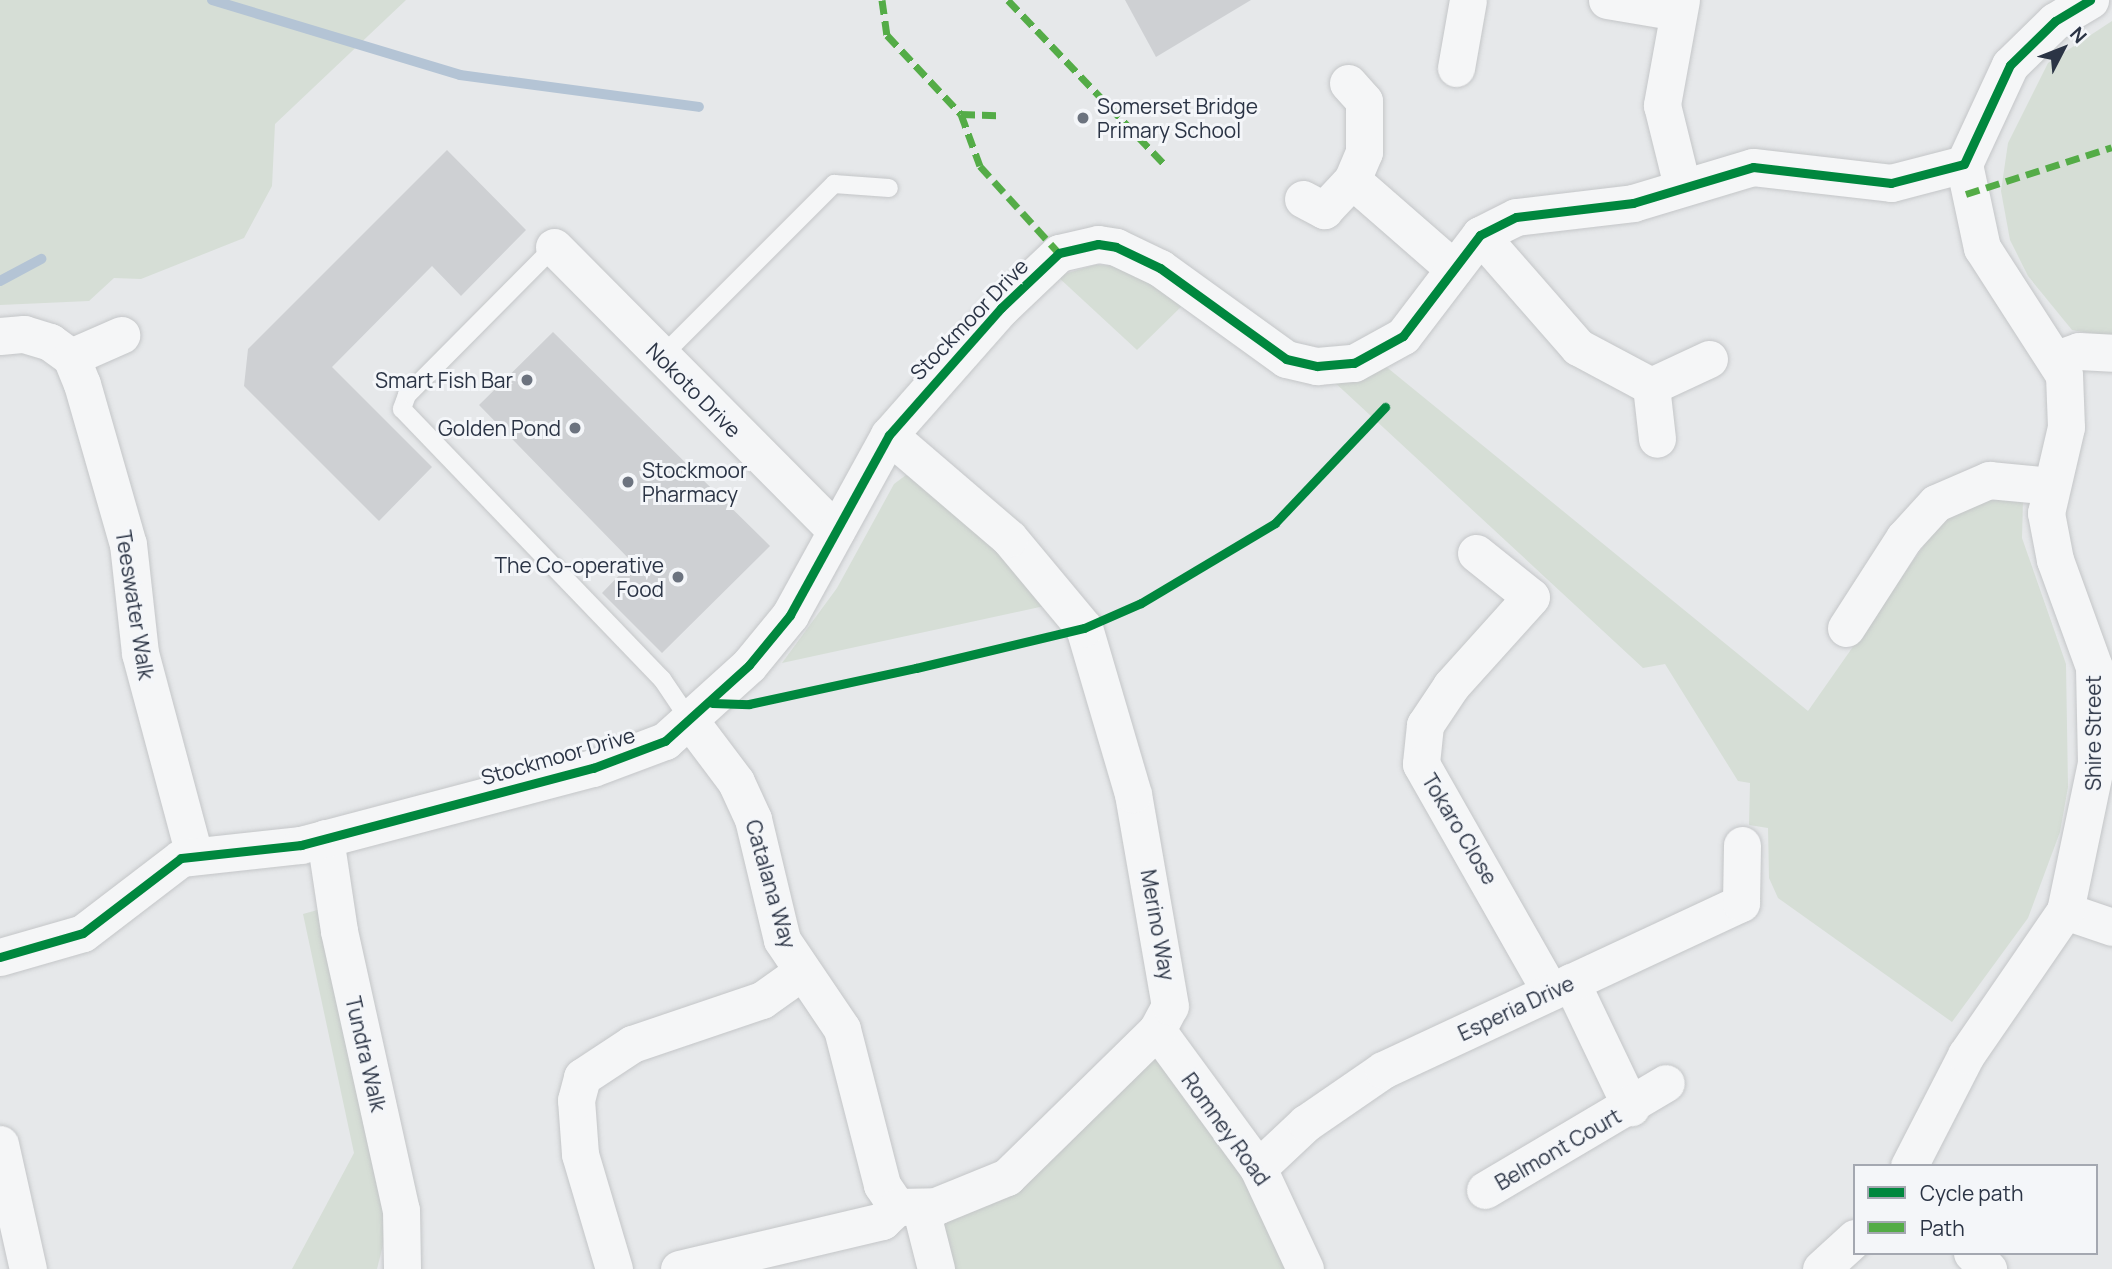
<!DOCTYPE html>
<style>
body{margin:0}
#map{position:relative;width:2112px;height:1269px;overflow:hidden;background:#e6e8ea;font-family:Manrope,sans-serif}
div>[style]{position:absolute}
.green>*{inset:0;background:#d6ded6}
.stream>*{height:10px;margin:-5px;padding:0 5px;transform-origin:5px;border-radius:5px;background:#b4c4d5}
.building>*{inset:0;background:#ced0d3}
.roads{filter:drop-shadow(0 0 2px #c4c6c8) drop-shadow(0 0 2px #c4c6c8)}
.lane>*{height:18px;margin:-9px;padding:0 9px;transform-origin:9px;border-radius:9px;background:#f5f6f7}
.street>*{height:37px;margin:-18.5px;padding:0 18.5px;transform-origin:18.5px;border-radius:18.5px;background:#f5f6f7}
.quiet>*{height:7px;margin-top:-3.5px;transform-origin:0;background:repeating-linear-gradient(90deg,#54ac47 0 14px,transparent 0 21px)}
.cycleway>*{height:9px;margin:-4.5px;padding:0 4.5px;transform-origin:4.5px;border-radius:4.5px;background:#00873e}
.dots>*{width:19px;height:19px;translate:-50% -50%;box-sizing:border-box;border:4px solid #f4f6f9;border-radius:50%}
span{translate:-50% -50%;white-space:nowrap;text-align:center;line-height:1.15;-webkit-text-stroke:6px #f4f6f9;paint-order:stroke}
.poi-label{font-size:21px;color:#2b3445}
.left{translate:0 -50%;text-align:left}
.right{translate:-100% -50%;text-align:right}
.street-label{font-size:21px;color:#2b3445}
.legend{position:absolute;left:1853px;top:1164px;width:245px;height:91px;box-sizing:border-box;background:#f4f6f9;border:2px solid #a4a8b1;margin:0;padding:9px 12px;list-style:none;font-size:21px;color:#2b3445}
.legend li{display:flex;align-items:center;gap:14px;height:35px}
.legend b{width:35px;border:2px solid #a4a8b1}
.north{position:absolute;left:2028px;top:14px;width:70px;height:70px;-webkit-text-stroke:5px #f4f6f9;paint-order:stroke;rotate:48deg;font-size:19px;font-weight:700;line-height:28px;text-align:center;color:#2b3445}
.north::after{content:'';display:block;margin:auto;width:24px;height:32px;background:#2b3445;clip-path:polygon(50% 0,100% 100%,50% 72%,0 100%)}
</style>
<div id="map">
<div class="green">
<div style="clip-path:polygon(0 0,406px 0,275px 124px,272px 186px,244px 238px,141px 279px,114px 278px,89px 301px,0 305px)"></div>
<div style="clip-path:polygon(2112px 21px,2112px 337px,2072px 330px,2028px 276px,2010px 240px,2001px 191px,2008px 143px,2048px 63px)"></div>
<div style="clip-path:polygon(1095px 265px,1132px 266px,1186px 302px,1137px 350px,1057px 276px)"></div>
<div style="clip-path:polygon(1373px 356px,1808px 711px,1943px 518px,1987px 500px,2023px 500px,2022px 538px,2066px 664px,2068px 787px,2060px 832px,2028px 918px,1952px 1022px,1778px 898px,1769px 878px,1768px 828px,1749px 825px,1750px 783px,1738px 781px,1665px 664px,1643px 668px,1317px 366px)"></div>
<div style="clip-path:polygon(906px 475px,943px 496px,1049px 605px,782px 663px,837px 588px,894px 484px)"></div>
<div style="clip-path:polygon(321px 909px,376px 1141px,385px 1237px,377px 1269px,292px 1269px,354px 1153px,303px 914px)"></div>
<div style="clip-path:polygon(1157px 1030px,1305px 1269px,936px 1269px,921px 1210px,968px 1196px)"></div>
</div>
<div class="stream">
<div style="left:212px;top:0;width:259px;rotate:16.8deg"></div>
<div style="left:460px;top:75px;width:241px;rotate:7.6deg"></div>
<div style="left:0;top:281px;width:47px;rotate:-28.2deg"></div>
</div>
<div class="building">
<div style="clip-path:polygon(1125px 0,1251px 0,1156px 57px)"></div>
<div style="clip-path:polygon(447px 150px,526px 230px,461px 296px,432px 266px,332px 367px,432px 467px,379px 521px,244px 386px,248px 349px)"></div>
<div style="clip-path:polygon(553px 332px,770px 546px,662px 653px,602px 593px,632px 562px,479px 405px)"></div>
</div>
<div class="roads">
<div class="lane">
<div style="left:554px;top:247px;width:209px;rotate:134.8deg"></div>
<div style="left:407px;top:395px;width:15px;rotate:110deg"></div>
<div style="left:402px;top:409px;width:375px;rotate:46.1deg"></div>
<div style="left:662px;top:679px;width:52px;rotate:56deg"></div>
<div style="left:661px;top:357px;width:245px;rotate:-45deg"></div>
<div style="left:834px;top:184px;width:55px;rotate:4.2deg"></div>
</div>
<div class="street">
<div style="left:1607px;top:0;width:72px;rotate:9.6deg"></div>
<div style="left:1681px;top:0;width:107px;rotate:100.3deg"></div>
<div style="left:1662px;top:105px;width:83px;rotate:76.1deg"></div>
<div style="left:1456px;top:68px;width:69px;rotate:-80deg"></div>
<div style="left:1348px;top:83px;width:24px;rotate:48deg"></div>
<div style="left:1364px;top:101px;width:51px;rotate:90deg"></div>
<div style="left:1364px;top:152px;width:30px;rotate:113deg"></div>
<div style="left:1352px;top:180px;width:135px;rotate:41.1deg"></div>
<div style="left:1303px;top:199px;width:24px;rotate:28deg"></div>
<div style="left:1324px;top:210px;width:41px;rotate:-47deg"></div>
<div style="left:1480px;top:235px;width:149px;rotate:48.8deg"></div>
<div style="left:1578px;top:347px;width:83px;rotate:28.1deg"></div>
<div style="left:1651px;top:386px;width:53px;rotate:83.5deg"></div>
<div style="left:554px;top:247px;width:400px;rotate:45.2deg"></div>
<div style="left:0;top:336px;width:24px;rotate:-5deg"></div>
<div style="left:24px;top:334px;width:27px;rotate:17deg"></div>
<div style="left:50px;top:342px;width:26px;rotate:36deg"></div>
<div style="left:71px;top:357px;width:29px;rotate:68deg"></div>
<div style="left:82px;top:384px;width:166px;rotate:74deg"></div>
<div style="left:128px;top:544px;width:110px;rotate:83.7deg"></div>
<div style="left:140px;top:653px;width:209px;rotate:75deg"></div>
<div style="left:71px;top:357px;width:55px;rotate:-23.7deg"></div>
<div style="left:2057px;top:359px;width:23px;rotate:-20deg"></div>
<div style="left:2079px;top:351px;width:33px;rotate:3deg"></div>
<div style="left:1651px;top:386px;width:64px;rotate:-25deg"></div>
<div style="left:1476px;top:553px;width:70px;rotate:38.7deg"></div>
<div style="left:1531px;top:597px;width:120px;rotate:132deg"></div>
<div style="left:1451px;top:686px;width:47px;rotate:123.7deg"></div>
<div style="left:1425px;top:725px;width:39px;rotate:96deg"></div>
<div style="left:1421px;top:764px;width:261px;rotate:60.4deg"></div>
<div style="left:1846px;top:628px;width:107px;rotate:-57.2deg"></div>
<div style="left:1904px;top:538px;width:47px;rotate:-47.6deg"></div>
<div style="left:1936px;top:503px;width:58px;rotate:-23.5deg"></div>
<div style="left:1989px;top:480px;width:62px;rotate:5.5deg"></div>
<div style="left:691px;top:722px;width:75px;rotate:53.1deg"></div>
<div style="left:736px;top:782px;width:41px;rotate:65.3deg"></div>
<div style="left:753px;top:819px;width:124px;rotate:76.5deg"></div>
<div style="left:782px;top:940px;width:107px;rotate:56deg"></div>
<div style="left:842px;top:1029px;width:161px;rotate:75.6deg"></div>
<div style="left:882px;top:1185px;width:27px;rotate:56deg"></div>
<div style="left:325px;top:838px;width:94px;rotate:81.4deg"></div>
<div style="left:339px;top:931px;width:286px;rotate:77.5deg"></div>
<div style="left:401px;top:1210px;width:59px;rotate:89deg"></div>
<div style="left:2065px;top:911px;width:50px;rotate:18.8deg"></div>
<div style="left:0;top:957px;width:86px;rotate:-16.1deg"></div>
<div style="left:83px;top:933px;width:123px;rotate:-37.4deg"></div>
<div style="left:181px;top:858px;width:121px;rotate:-6.2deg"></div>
<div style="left:301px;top:845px;width:302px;rotate:-14.8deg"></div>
<div style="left:593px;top:768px;width:77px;rotate:-20.6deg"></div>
<div style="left:665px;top:741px;width:113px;rotate:-42.1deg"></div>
<div style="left:749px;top:665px;width:65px;rotate:-50.6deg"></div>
<div style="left:790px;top:615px;width:205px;rotate:-61.2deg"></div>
<div style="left:889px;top:435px;width:169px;rotate:-48.6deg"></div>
<div style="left:1001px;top:308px;width:80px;rotate:-43.5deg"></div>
<div style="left:1059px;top:253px;width:40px;rotate:-13deg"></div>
<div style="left:1098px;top:244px;width:18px;rotate:9deg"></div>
<div style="left:1116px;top:247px;width:49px;rotate:25.5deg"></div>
<div style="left:1160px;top:268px;width:155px;rotate:35.8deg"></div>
<div style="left:1286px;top:359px;width:32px;rotate:13deg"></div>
<div style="left:1317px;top:366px;width:37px;rotate:-5deg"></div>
<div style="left:1354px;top:363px;width:56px;rotate:-28.9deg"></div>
<div style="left:1403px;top:336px;width:127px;rotate:-52.7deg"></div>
<div style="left:1480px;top:235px;width:40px;rotate:-26.6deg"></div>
<div style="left:1516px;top:217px;width:118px;rotate:-6.8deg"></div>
<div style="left:1633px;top:203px;width:125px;rotate:-16.7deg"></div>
<div style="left:1753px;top:167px;width:139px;rotate:6.6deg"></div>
<div style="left:1891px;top:183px;width:75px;rotate:-14.6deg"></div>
<div style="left:1964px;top:164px;width:109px;rotate:-65.1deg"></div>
<div style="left:2010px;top:65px;width:63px;rotate:-44.4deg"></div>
<div style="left:2055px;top:21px;width:41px;rotate:-31deg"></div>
<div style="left:1571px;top:982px;width:139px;rotate:64.4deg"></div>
<div style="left:1157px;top:1030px;width:171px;rotate:53.8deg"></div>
<div style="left:1258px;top:1168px;width:111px;rotate:65deg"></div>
<div style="left:0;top:1144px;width:128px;rotate:77.4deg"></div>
<div style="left:1909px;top:1166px;width:125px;rotate:-62.8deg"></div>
<div style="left:1966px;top:1055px;width:175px;rotate:-55.5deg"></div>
<div style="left:2065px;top:911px;width:151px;rotate:-78.2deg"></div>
<div style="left:2096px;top:763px;width:96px;rotate:-91.2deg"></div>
<div style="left:2094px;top:667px;width:114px;rotate:-110deg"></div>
<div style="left:2055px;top:560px;width:48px;rotate:-100.8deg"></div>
<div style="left:2046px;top:513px;width:88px;rotate:-76.9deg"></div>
<div style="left:2066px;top:427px;width:52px;rotate:-92.2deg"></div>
<div style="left:2064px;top:375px;width:151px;rotate:-122.8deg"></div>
<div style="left:1982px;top:248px;width:86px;rotate:-102.1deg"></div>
<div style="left:1258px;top:1168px;width:66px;rotate:-43.2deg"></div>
<div style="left:1306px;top:1123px;width:93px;rotate:-34.5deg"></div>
<div style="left:1383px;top:1070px;width:395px;rotate:-25deg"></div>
<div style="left:1741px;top:903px;width:58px;rotate:-89deg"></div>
<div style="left:1485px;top:1190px;width:210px;rotate:-30.6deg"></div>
<div style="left:921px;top:1210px;width:61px;rotate:75.7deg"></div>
<div style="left:1972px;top:1253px;width:23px;rotate:45deg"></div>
<div style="left:614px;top:1269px;width:120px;rotate:-106.5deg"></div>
<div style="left:580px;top:1154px;width:54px;rotate:-94.2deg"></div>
<div style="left:576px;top:1100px;width:24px;rotate:-75deg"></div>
<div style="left:582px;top:1077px;width:60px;rotate:-33.4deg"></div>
<div style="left:632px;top:1044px;width:137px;rotate:-18.7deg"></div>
<div style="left:762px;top:1000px;width:47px;rotate:-35.4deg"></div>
<div style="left:679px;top:1269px;width:209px;rotate:-13.3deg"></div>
<div style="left:882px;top:1221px;width:21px;rotate:-43deg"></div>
<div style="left:897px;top:1207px;width:39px;rotate:-1deg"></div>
<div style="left:936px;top:1206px;width:77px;rotate:-22.2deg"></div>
<div style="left:1007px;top:1177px;width:210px;rotate:-44.4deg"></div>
<div style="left:1157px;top:1030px;width:27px;rotate:-62deg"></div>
<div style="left:1170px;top:1006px;width:215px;rotate:-99.9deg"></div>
<div style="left:1133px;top:794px;width:173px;rotate:-106.4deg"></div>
<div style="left:1084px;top:628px;width:117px;rotate:-129.8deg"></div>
<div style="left:1009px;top:538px;width:158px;rotate:-139.4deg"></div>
<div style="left:1821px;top:1269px;width:46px;rotate:-42.4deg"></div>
</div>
</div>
<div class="quiet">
<div style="left:882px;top:0;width:35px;rotate:82deg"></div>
<div style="left:887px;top:35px;width:108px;rotate:46.9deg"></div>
<div style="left:961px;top:114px;width:55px;rotate:69.9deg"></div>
<div style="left:980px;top:166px;width:118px;rotate:47.8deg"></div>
<div style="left:1008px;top:0;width:226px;rotate:46.4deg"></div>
<div style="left:961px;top:114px;width:36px;rotate:2deg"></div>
<div style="left:1966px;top:194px;width:153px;rotate:-17.8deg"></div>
</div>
<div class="cycleway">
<div style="left:712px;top:703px;width:37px;rotate:2deg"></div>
<div style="left:749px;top:704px;width:171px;rotate:-12.2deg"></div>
<div style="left:916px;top:668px;width:173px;rotate:-13.4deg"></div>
<div style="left:1084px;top:628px;width:62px;rotate:-23.7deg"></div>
<div style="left:1141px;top:603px;width:156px;rotate:-30.8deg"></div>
<div style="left:1275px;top:523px;width:160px;rotate:-46.5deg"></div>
<div style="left:0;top:957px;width:86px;rotate:-16.1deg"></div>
<div style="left:83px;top:933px;width:123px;rotate:-37.4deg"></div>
<div style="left:181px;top:858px;width:121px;rotate:-6.2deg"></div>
<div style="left:301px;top:845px;width:302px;rotate:-14.8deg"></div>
<div style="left:593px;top:768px;width:77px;rotate:-20.6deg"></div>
<div style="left:665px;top:741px;width:113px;rotate:-42.1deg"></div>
<div style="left:749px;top:665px;width:65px;rotate:-50.6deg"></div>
<div style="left:790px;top:615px;width:205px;rotate:-61.2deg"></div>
<div style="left:889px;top:435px;width:169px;rotate:-48.6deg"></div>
<div style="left:1001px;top:308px;width:80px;rotate:-43.5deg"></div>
<div style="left:1059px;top:253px;width:40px;rotate:-13deg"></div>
<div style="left:1098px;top:244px;width:18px;rotate:9deg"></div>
<div style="left:1116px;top:247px;width:49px;rotate:25.5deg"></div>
<div style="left:1160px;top:268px;width:155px;rotate:35.8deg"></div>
<div style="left:1286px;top:359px;width:32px;rotate:13deg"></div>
<div style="left:1317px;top:366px;width:37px;rotate:-5deg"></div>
<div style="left:1354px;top:363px;width:56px;rotate:-28.9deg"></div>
<div style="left:1403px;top:336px;width:127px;rotate:-52.7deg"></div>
<div style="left:1480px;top:235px;width:40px;rotate:-26.6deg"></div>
<div style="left:1516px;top:217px;width:118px;rotate:-6.8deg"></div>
<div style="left:1633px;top:203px;width:125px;rotate:-16.7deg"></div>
<div style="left:1753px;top:167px;width:139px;rotate:6.6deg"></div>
<div style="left:1891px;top:183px;width:75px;rotate:-14.6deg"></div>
<div style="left:1964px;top:164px;width:109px;rotate:-65.1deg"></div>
<div style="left:2010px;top:65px;width:63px;rotate:-44.4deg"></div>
<div style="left:2055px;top:21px;width:41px;rotate:-31deg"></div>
</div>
<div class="dots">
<div style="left:1083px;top:118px;background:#6c737f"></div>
<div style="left:527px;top:380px;background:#6c737f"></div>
<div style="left:575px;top:428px;background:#6c737f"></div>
<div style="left:628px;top:482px;background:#6c737f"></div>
<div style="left:678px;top:577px;background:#6c737f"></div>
</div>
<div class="poi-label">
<span class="left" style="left:1097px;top:118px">Somerset Bridge<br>Primary School</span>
<span class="right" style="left:513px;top:380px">Smart Fish Bar</span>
<span class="right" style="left:561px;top:428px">Golden Pond</span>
<span class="left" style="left:642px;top:482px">Stockmoor<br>Pharmacy</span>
<span class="right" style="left:664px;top:577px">The Co-operative<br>Food</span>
</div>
<div class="street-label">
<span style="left:969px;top:319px;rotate:-46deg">Stockmoor Drive</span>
<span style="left:694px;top:390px;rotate:45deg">Nokoto Drive</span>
<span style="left:135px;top:605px;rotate:81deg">Teeswater Walk</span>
<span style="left:2093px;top:733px;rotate:-90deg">Shire Street</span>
<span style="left:558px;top:756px;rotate:-16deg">Stockmoor Drive</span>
<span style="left:1460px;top:829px;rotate:59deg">Tokaro Close</span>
<span style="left:771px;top:884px;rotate:74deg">Catalana Way</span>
<span style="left:1158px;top:925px;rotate:80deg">Merino Way</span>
<span style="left:1516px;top:1008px;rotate:-25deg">Esperia Drive</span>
<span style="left:366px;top:1054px;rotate:77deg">Tundra Walk</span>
<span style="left:1226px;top:1129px;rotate:54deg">Romney Road</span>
<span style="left:1558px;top:1149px;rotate:-30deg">Belmont Court</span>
</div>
<ul class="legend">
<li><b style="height:9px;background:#00873e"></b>Cycle path</li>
<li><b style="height:9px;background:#54ac47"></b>Path</li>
</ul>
<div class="north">N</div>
</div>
